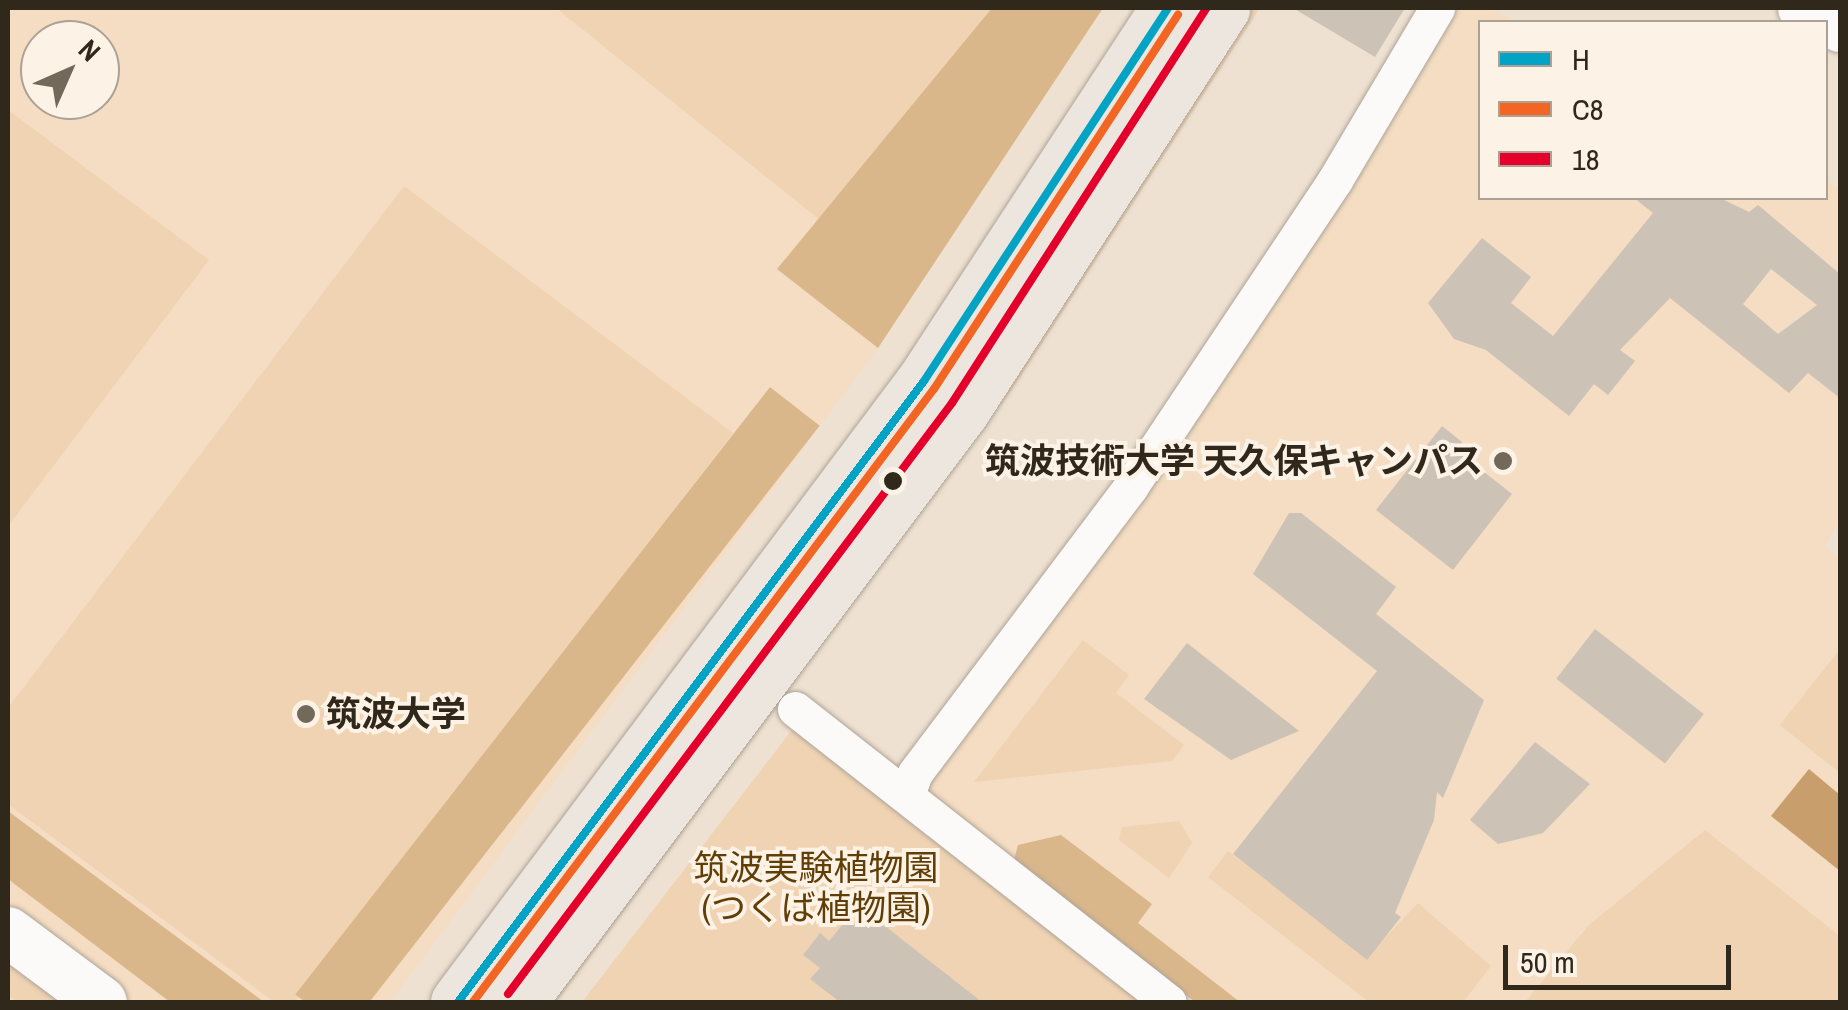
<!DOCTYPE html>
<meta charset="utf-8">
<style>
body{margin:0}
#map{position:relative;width:1848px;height:1010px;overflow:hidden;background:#eee1d1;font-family:"Archivo Narrow","Noto Sans JP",sans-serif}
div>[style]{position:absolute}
.built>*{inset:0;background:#f4ddc2}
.green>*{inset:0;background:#efd3b3}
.forest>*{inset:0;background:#dab78b;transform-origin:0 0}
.water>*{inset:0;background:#c89f6c}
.building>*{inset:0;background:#cdc2b6;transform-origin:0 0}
.roads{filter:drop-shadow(0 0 2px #aea498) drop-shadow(0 0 2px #aea498)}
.street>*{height:35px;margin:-17.5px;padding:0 17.5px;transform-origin:17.5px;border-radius:17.5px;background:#fcfaf8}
.secondary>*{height:50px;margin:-25px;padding:0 25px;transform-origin:25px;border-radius:25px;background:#fcfaf8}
.primary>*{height:55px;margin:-27.5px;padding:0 27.5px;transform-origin:27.5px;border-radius:27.5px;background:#ece6de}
.bus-1>*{height:8px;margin:-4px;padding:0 4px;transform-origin:4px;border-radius:4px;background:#02a3c5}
.bus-2>*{height:8px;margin:-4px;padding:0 4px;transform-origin:4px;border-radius:4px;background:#f26522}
.bus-3>*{height:8px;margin:-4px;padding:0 4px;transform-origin:4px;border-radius:4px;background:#e4002b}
.dots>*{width:28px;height:28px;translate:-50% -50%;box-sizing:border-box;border:5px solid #fcf2e6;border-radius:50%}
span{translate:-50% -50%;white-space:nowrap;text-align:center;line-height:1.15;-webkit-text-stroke:8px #fcf2e6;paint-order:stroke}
.poi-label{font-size:35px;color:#31281c;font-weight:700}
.right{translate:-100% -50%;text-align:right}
.left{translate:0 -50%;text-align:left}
.park-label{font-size:35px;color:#623e07}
.frame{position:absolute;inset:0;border:10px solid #31281c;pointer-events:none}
.legend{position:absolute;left:1478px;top:20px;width:350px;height:180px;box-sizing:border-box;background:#fcf2e6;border:2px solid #aba195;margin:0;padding:12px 18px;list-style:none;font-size:30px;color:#31281c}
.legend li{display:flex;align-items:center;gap:20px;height:50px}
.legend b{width:50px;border:2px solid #aba195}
.north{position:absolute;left:20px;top:20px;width:100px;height:100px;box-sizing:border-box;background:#fcf2e6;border:2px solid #aba195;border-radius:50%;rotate:45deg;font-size:28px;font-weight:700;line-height:40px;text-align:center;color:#31281c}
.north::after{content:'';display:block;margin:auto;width:35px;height:45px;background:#73695b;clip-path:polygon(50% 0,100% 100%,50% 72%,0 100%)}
.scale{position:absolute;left:1503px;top:945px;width:228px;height:45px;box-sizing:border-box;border:5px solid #31281c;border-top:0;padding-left:12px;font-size:30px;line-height:35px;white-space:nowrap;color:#31281c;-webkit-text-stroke:8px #fcf2e6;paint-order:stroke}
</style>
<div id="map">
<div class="built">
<div style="clip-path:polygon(evenodd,8px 8px,1103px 8px,878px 348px,390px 1002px,8px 1002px,8px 8px,40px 40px,100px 40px,100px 100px,40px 100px,40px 40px)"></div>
<div style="clip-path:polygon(1458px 8px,1489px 8px,1518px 22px,1480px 22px,1480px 198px,1826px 198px,1826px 181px,1840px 189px,1840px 519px,1825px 547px,1840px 559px,1840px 1002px,1195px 1002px,931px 796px,929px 778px,1341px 202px)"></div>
</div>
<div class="green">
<div style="clip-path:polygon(556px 8px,992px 8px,821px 221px)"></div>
<div style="clip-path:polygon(1244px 8px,1260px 8px,1011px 391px,556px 1002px,538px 1002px)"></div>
<div style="clip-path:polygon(8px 110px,209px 260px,8px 526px)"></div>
<div style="clip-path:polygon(404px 186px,733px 433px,295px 1002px,274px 1002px,8px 804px,8px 708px)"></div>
<div style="clip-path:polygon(1083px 640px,1129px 675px,1116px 693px,1184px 745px,1172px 761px,974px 782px)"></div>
<div style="clip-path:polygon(1840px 649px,1840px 773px,1780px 725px)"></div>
<div style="clip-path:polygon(795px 726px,1142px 1002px,582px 1002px)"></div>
<div style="clip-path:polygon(1179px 821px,1192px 843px,1169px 878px,1119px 840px,1122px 827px)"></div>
<div style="clip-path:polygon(1705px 830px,1840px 936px,1840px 1002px,1525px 1002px,1589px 925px)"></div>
<div style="clip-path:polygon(1228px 851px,1367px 957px,1418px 903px,1491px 966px,1463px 1002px,1369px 1002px,1208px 877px)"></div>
<div style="clip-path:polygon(8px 949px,78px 1002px,18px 1002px,8px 995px)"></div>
</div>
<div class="forest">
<div style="clip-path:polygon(992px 8px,1103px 8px,878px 348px,777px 269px)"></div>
<div style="left:770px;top:387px;width:63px;height:771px;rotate:38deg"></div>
<div style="clip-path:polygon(8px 811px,264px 1002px,170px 1002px,8px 879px)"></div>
<div style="clip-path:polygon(1061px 835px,1152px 904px,1138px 923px,1240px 1002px,1195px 1002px,1014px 860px,1018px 845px)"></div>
</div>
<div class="water">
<div style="clip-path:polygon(1809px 769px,1840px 795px,1840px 871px,1771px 816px)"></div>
</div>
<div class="building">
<div style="clip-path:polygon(1293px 8px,1405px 8px,1375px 57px)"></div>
<div style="clip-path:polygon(evenodd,1634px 198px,1720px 198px,1749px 212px,1758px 205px,1840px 274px,1840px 398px,1808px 373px,1789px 393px,1670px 298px,1620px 350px,1635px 361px,1608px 395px,1594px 384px,1569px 416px,1486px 350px,1454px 339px,1428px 303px,1482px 238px,1531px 277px,1511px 303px,1553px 336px,1653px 213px,1634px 198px,1771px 269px,1817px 305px,1778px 334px,1743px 304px,1771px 269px)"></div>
<div style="clip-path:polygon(1442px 426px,1462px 442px,1460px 453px,1512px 494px,1453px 570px,1376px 510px)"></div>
<div style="clip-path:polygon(1289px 513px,1301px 513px,1396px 587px,1376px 614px,1484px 700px,1443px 798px,1437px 792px,1434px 820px,1395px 913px,1401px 917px,1367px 960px,1233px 854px,1377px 671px,1253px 574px)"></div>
<div style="left:1595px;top:629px;width:138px;height:63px;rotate:38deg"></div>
<div style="clip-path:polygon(1187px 643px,1299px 731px,1231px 760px,1144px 699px)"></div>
<div style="clip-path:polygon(1535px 742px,1590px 784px,1543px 833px,1498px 844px,1470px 820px)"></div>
<div style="clip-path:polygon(867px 912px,982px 1002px,840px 1002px,810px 979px,820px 968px,803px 955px,820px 933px,829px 941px,847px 919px,856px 925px)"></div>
</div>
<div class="roads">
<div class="street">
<div style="left:795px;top:709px;width:475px;rotate:38.1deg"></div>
<div style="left:907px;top:795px;width:23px;rotate:-70deg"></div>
<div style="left:915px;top:773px;width:359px;rotate:-53deg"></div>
<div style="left:1131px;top:486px;width:368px;rotate:-56.3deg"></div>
<div style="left:1335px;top:180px;width:200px;rotate:-59.3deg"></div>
</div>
<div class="secondary">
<div style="left:1803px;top:8px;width:42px;rotate:27.2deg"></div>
<div style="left:8px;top:932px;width:117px;rotate:36.7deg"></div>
</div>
<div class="primary">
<div style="left:458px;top:1002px;width:776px;rotate:-53.12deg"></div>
<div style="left:924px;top:381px;width:446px;rotate:-56.8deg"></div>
<div style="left:518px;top:1002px;width:740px;rotate:-53.13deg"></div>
<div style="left:962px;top:410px;width:479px;rotate:-57.1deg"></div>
</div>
</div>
<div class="bus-1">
<div style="left:458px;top:1002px;width:776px;rotate:-53.12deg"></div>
<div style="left:924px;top:381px;width:446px;rotate:-56.8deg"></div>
</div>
<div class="bus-2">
<div style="left:473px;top:1002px;width:767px;rotate:-53.06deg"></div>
<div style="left:934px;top:389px;width:447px;rotate:-56.9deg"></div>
</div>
<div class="bus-3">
<div style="left:508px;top:994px;width:739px;rotate:-53.08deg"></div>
<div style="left:952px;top:403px;width:470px;rotate:-57.2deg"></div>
</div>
<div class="dots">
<div style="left:1503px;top:461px;background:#73695b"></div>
<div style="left:893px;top:481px;background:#31281c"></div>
<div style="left:306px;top:714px;background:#73695b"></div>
</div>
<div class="poi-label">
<span class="right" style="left:1483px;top:461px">筑波技術大学 天久保キャンパス</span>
<span class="left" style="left:326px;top:714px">筑波大学</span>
</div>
<div class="park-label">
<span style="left:816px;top:888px">筑波実験植物園<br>(つくば植物園)</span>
</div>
<div class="frame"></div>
<ul class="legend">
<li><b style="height:12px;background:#02a3c5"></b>H</li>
<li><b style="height:12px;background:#f26522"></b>C8</li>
<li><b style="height:12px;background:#e4002b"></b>18</li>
</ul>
<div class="north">N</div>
<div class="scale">50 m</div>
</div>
